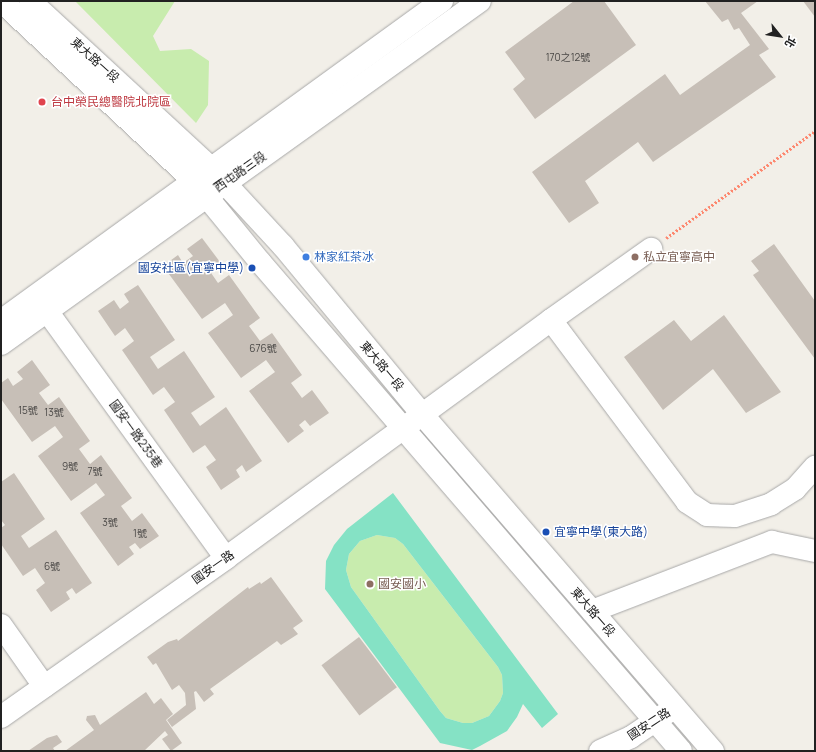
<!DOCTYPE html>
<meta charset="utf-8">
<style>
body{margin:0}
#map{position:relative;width:816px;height:752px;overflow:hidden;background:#f2efe8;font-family:Manrope,"Noto Sans TC",sans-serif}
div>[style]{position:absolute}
.grass>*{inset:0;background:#c8ecae}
.pitch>*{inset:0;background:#85e2c5}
.building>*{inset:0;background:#c7bfb7;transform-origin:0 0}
.path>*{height:2.5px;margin-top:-1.25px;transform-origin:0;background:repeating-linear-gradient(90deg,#fd876e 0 2px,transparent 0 4px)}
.roads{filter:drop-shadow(0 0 1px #a8a8a8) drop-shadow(0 0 1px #a8a8a8)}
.minor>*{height:22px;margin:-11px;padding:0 11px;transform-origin:11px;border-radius:11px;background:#fff}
.dots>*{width:11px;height:11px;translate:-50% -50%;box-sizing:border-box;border:2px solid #fff;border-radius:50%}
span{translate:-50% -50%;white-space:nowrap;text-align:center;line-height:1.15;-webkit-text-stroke:3px #fff;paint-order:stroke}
.number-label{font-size:10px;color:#4a4846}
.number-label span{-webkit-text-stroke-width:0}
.street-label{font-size:12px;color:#212121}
.health-label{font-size:12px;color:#be3a42}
.left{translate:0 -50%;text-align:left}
.shop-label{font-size:12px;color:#366cbe}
.education-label{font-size:12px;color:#785e54}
.transit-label{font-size:12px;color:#164399}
.right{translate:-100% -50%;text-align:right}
.frame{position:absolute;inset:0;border:2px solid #212121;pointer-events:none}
.north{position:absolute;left:760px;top:16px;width:40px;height:40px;-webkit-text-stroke:3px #fff;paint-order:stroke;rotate:120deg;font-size:11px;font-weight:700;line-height:16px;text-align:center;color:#212121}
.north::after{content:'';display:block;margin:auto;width:14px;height:18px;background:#212121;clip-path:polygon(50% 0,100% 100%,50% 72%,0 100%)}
</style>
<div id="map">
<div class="grass">
<div style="clip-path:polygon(75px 1px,175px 1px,153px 36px,160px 51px,191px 49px,209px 61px,208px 105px,196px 123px)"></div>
<div style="clip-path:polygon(377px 535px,395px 538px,403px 544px,498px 667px,502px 675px,503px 693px,500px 701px,489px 716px,472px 723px,463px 723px,446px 718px,440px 711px,351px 587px,346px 570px,349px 554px,360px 541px)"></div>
</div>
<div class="pitch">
<div style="clip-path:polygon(evenodd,393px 493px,558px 714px,542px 728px,523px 704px,517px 717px,507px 731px,480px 746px,472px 750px,440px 743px,325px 589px,326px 561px,334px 545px,347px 529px,393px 493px,377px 535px,395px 538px,403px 544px,498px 667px,502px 675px,503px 693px,500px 701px,489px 716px,472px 723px,463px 723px,446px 718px,440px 711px,351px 587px,346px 570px,349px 554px,360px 541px,377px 535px)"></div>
</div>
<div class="building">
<div style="clip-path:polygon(574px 1px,604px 1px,636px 45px,535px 119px,513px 89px,525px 79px,505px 52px)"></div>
<div style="clip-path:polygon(705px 1px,758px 1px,741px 13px,769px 49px,759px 55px,776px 77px,653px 162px,638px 142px,585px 181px,599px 203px,569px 223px,532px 172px,665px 74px,680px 95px,750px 45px,739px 28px,734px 30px,728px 19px,722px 22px)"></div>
<div style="clip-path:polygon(803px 1px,815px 1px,815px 17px)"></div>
<div style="clip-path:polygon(202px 238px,220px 262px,209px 270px,218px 283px,229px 275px,260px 318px,249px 326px,260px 341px,272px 333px,302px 375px,291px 383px,302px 398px,312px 390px,329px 413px,310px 426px,305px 420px,299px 425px,304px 431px,288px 443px,249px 391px,275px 372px,266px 360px,241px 378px,208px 333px,233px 315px,225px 303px,202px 319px,163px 266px,178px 255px,183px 263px,193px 256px,187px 249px)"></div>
<div style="clip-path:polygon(774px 244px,815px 301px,815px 359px,753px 275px,759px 271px,751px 261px)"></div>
<div style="clip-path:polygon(138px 285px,175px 340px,150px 357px,158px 369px,184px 351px,215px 397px,191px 413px,200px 426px,226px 407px,262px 461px,246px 472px,242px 465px,236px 470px,240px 477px,221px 490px,206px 467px,216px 460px,205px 445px,193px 453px,164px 410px,175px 402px,164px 387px,153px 395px,122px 350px,134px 341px,125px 328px,115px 336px,98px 311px,114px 300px,120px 309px,129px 302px,124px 294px)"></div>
<div style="clip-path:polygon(724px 315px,781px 392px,746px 413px,713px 369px,663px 410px,624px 357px,674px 320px,691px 341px)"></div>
<div style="clip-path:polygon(32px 360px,50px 385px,39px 393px,48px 405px,59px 397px,90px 441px,79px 449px,90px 464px,101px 455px,132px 498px,121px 506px,132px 521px,142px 513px,159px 536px,140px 549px,135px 543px,129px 547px,134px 554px,118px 566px,80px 513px,105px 495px,96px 483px,71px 501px,38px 456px,63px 437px,55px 426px,32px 442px,1px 399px,1px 383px,8px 378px,13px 386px,23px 379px,17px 372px)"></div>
<div style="clip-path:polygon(14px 473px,45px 519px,21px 536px,29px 548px,56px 530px,92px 583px,76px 594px,72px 588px,66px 592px,70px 599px,51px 612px,36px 590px,45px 583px,35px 568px,23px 576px,1px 544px,1px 528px,5px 525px,1px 520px,1px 482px)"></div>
<div style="clip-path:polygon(271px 577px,303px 621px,293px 628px,298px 634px,281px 645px,277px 641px,210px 689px,214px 694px,204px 702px,196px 691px,194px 692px,196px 709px,172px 727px,167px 720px,186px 705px,185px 693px,179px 685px,172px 690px,156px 663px,153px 665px,147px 657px,168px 642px,177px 639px,178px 641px,248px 587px,249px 589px,260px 582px,261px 584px)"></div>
<div style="left:359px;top:637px;width:63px;height:47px;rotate:53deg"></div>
<div style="clip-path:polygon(146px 692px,154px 704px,161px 698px,173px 714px,166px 720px,182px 743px,171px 751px,162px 739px,168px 735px,165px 731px,144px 751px,65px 751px,94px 730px,86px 720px,87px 716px,95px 715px,100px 725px)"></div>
<div style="clip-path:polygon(57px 735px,62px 742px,53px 748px,55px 751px,28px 751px,47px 738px)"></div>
</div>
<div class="path">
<div style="left:666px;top:238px;width:183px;rotate:-35.7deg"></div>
</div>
<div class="roads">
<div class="minor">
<div style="left:1px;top:1px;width:264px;rotate:43deg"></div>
<div style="left:194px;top:181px;width:104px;rotate:50.8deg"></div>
<div style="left:260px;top:262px;width:645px;rotate:49.27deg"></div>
<div style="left:30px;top:1px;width:246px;rotate:42.7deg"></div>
<div style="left:211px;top:168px;width:106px;rotate:47.3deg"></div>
<div style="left:283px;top:246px;width:217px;rotate:50.4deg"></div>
<div style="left:421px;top:413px;width:447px;rotate:49.2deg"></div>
<div style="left:47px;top:311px;width:305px;rotate:54.1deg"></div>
<div style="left:551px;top:320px;width:123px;rotate:-35.4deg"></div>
<div style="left:1px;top:321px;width:545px;rotate:-35.97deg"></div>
<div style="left:1px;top:344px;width:589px;rotate:-35.61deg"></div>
<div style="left:592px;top:611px;width:193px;rotate:-21deg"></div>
<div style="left:772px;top:542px;width:44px;rotate:11.8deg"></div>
<div style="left:1px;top:625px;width:75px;rotate:54.8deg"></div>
<div style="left:1px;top:717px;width:276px;rotate:-35.2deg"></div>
<div style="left:226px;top:558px;width:403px;rotate:-36.2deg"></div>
<div style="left:551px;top:320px;width:227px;rotate:53.2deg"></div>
<div style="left:687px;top:502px;width:24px;rotate:33deg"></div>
<div style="left:707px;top:515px;width:28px;rotate:2deg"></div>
<div style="left:735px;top:516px;width:38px;rotate:-18deg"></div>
<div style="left:771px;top:504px;width:28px;rotate:-32deg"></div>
<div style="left:795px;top:489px;width:30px;rotate:-48deg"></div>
<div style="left:600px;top:751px;width:34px;rotate:-24deg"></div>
<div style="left:631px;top:737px;width:45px;rotate:-34deg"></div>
</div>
</div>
<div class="dots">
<div style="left:42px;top:102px;background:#e0444e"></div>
<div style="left:306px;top:257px;background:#3f7fe0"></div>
<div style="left:635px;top:257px;background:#8d6e63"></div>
<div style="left:252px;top:268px;background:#1a4fb4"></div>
<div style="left:546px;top:532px;background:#1a4fb4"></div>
<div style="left:370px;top:584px;background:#8d6e63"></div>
</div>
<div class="number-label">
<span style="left:568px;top:58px">170之12號</span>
<span style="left:263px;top:349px">676號</span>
<span style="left:28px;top:411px">15號</span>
<span style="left:54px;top:413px">13號</span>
<span style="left:70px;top:467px">9號</span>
<span style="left:95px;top:472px">7號</span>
<span style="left:110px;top:523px">3號</span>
<span style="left:140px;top:534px">1號</span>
<span style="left:52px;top:567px">6號</span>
</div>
<div class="street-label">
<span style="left:95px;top:60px;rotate:42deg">東大路一段</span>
<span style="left:240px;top:172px;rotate:-35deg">西屯路三段</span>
<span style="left:382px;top:366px;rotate:50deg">東大路一段</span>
<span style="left:136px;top:434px;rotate:54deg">國安一路235巷</span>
<span style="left:213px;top:567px;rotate:-35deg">國安一路</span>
<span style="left:593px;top:612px;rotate:49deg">東大路一段</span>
<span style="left:649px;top:724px;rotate:-33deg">國安二路</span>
</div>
<div class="health-label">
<span class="left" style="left:51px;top:102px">台中榮民總醫院北院區</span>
</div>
<div class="shop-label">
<span class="left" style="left:314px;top:257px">林家紅茶冰</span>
</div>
<div class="education-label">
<span class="left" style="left:643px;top:257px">私立宜寧高中</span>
<span class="left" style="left:378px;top:584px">國安國小</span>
</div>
<div class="transit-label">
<span class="right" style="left:244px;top:268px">國安社區(宜寧中學)</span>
<span class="left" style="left:554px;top:532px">宜寧中學(東大路)</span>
</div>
<div class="frame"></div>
<div class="north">北</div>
</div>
